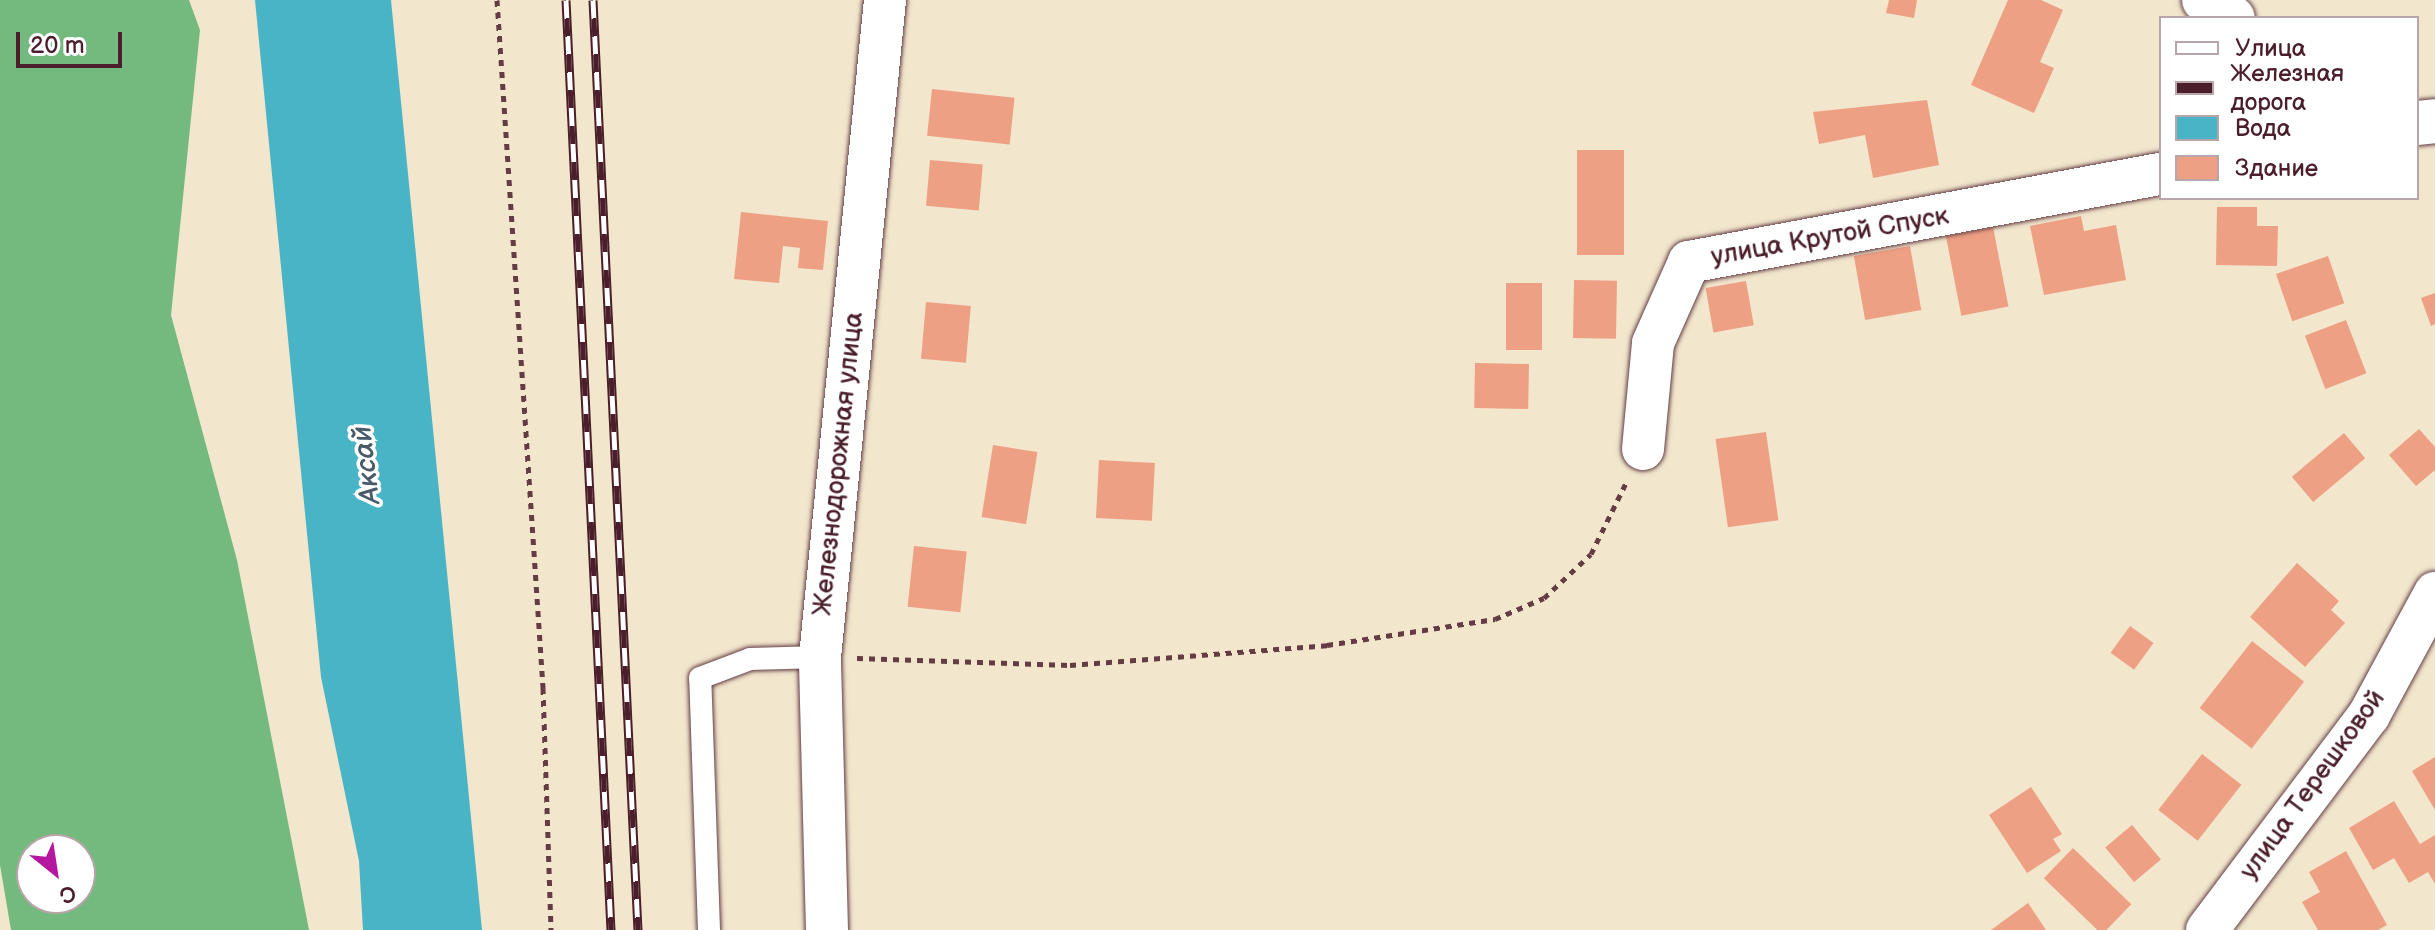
<!DOCTYPE html>
<meta charset="utf-8">
<style>
body{margin:0}
#map{position:relative;width:2435px;height:930px;overflow:hidden;background:#f2e6cd;font-family:"Balsamiq Sans",sans-serif}
div>[style]{position:absolute}
.forest>*{inset:0;background:#74b97e}
.water>*{inset:0;background:#48b4c5}
.building>*{inset:0;background:#eea084;transform-origin:0 0}
.path>*{height:5px;margin-top:-2.5px;transform-origin:0;background:repeating-linear-gradient(90deg,#633d43 0 6px,transparent 0 12px)}
.roads{filter:drop-shadow(0 0 2px #633d43) drop-shadow(0 0 2px #633d43)}
.lane>*{height:22px;margin:-11px;padding:0 11px;transform-origin:11px;border-radius:11px;background:#fff}
.street>*{height:42px;margin:-21px;padding:0 21px;transform-origin:21px;border-radius:21px;background:#fff}
.secondary>*{height:44px;margin:-22px;padding:0 22px;transform-origin:22px;border-radius:22px;background:#fff}
.rail>*{height:9px;margin-top:-4.5px;transform-origin:0;background:repeating-linear-gradient(90deg,#fff 0 18px,#4a1f2b 0 36px);box-sizing:border-box;border-block:2px solid #4a1f2b}
span{translate:-50% -50%;white-space:nowrap;text-align:center;line-height:1.15;-webkit-text-stroke:7px #fff;paint-order:stroke}
.street-label{font-size:26px;color:#4a1f2b}
.water-label{font-size:28px;color:#495b69;font-style:italic}
.legend{position:absolute;left:2159px;top:16px;width:260px;height:184px;box-sizing:border-box;background:#fff;border:2px solid #b7a5aa;margin:0;padding:10px 14px;list-style:none;font-size:24px;color:#4a1f2b}
.legend li{display:flex;align-items:center;gap:16px;height:40px}
.legend b{width:40px;border:2px solid #b7a5aa}
.north{position:absolute;left:16px;top:834px;width:80px;height:80px;box-sizing:border-box;background:#fff;border:2px solid #b7a5aa;border-radius:50%;rotate:150deg;font-size:22px;font-weight:700;line-height:32px;text-align:center;color:#4a1f2b}
.north::after{content:'';display:block;margin:auto;width:28px;height:36px;background:#b5179e;clip-path:polygon(50% 0,100% 100%,50% 72%,0 100%)}
.scale{position:absolute;left:16px;top:32px;width:106px;height:36px;box-sizing:border-box;border:4px solid #4a1f2b;border-top:0;padding-left:10px;font-size:24px;line-height:28px;white-space:nowrap;color:#4a1f2b;-webkit-text-stroke:6px #fff;paint-order:stroke}
</style>
<div id="map">
<div class="forest">
<div style="clip-path:polygon(evenodd,0 0,189px 0,200px 30px,171px 315px,237px 560px,309px 930px,11px 930px,0 865px,0 0,32px 850px,80px 850px,80px 898px,32px 898px,32px 850px)"></div>
</div>
<div class="water">
<div style="clip-path:polygon(255px 0,391px 0,482px 930px,363px 930px,359px 861px,321px 677px)"></div>
</div>
<div class="building">
<div style="clip-path:polygon(1889px 0,1917px 0,1914px 18px,1886px 13px)"></div>
<div style="clip-path:polygon(2008px 0,2041px 0,2063px 10px,2040px 62px,2054px 68px,2034px 113px,1971px 85px)"></div>
<div style="left:932px;top:89px;width:83px;height:47px;rotate:6deg"></div>
<div style="clip-path:polygon(1927px 100px,1939px 165px,1873px 178px,1865px 135px,1819px 144px,1813px 112px)"></div>
<div style="left:1577px;top:150px;width:47px;height:105px"></div>
<div style="left:930px;top:160px;width:53px;height:46px;rotate:5deg"></div>
<div style="clip-path:polygon(2217px 207px,2257px 207px,2257px 226px,2278px 226px,2277px 266px,2216px 265px)"></div>
<div style="clip-path:polygon(741px 212px,828px 221px,823px 270px,798px 268px,800px 248px,783px 246px,779px 283px,734px 279px)"></div>
<div style="clip-path:polygon(2081px 216px,2084px 231px,2116px 225px,2126px 280px,2044px 295px,2030px 226px)"></div>
<div style="left:1993px;top:227px;width:81px;height:48px;rotate:79deg"></div>
<div style="left:1910px;top:246px;width:65px;height:57px;rotate:80deg"></div>
<div style="left:2328px;top:256px;width:50px;height:55px;rotate:71deg"></div>
<div style="left:1574px;top:280px;width:43px;height:58px;rotate:1deg"></div>
<div style="left:1746px;top:281px;width:45px;height:41px;rotate:80deg"></div>
<div style="left:1506px;top:283px;width:36px;height:67px"></div>
<div style="clip-path:polygon(2435px 293px,2435px 324px,2431px 326px,2421px 298px)"></div>
<div style="left:926px;top:302px;width:45px;height:57px;rotate:5deg"></div>
<div style="left:2346px;top:320px;width:57px;height:44px;rotate:69deg"></div>
<div style="left:1475px;top:363px;width:54px;height:45px;rotate:1deg"></div>
<div style="clip-path:polygon(2419px 429px,2435px 447px,2435px 470px,2416px 486px,2389px 455px)"></div>
<div style="left:1766px;top:432px;width:89px;height:51px;rotate:82deg"></div>
<div style="left:2344px;top:433px;width:33px;height:68px;rotate:50deg"></div>
<div style="left:993px;top:445px;width:45px;height:73px;rotate:9deg"></div>
<div style="left:1099px;top:460px;width:56px;height:58px;rotate:3deg"></div>
<div style="left:914px;top:546px;width:53px;height:61px;rotate:6deg"></div>
<div style="clip-path:polygon(2297px 563px,2339px 601px,2331px 610px,2345px 623px,2305px 667px,2250px 617px)"></div>
<div style="left:2130px;top:626px;width:29px;height:33px;rotate:36deg"></div>
<div style="left:2252px;top:641px;width:66px;height:85px;rotate:38deg"></div>
<div style="left:2202px;top:754px;width:50px;height:71px;rotate:38deg"></div>
<div style="clip-path:polygon(2435px 757px,2435px 810px,2412px 771px)"></div>
<div style="clip-path:polygon(2031px 787px,2062px 834px,2053px 839px,2061px 851px,2027px 873px,1989px 815px)"></div>
<div style="clip-path:polygon(2394px 801px,2420px 844px,2435px 835px,2435px 884px,2428px 872px,2409px 883px,2394px 858px,2373px 870px,2349px 828px)"></div>
<div style="left:2132px;top:825px;width:45px;height:35px;rotate:50deg"></div>
<div style="left:2073px;top:848px;width:81px;height:42px;rotate:44deg"></div>
<div style="clip-path:polygon(2346px 851px,2387px 925px,2378px 930px,2318px 930px,2302px 902px,2320px 892px,2309px 872px)"></div>
<div style="clip-path:polygon(2028px 903px,2046px 930px,1991px 930px)"></div>
</div>
<div class="path">
<div style="left:497px;top:0;width:690px;rotate:86.17deg"></div>
<div style="left:543px;top:688px;width:242px;rotate:88.1deg"></div>
<div style="left:857px;top:658px;width:213px;rotate:1.9deg"></div>
<div style="left:1070px;top:665px;width:258px;rotate:-4.4deg"></div>
<div style="left:1327px;top:645px;width:170px;rotate:-8.8deg"></div>
<div style="left:1495px;top:619px;width:53px;rotate:-23.2deg"></div>
<div style="left:1544px;top:598px;width:64px;rotate:-43.1deg"></div>
<div style="left:1591px;top:554px;width:79px;rotate:-63.8deg"></div>
</div>
<div class="roads">
<div class="lane">
<div style="left:709px;top:930px;width:252px;rotate:-92deg"></div>
<div style="left:700px;top:678px;width:53px;rotate:-20.8deg"></div>
<div style="left:750px;top:659px;width:70px;rotate:-1.6deg"></div>
</div>
<div class="street">
<div style="left:1643px;top:449px;width:106px;rotate:-84.6deg"></div>
<div style="left:1653px;top:343px;width:89px;rotate:-66deg"></div>
<div style="left:1689px;top:262px;width:480px;rotate:-10.6deg"></div>
<div style="left:827px;top:930px;width:273px;rotate:-91.5deg"></div>
<div style="left:820px;top:657px;width:660px;rotate:-84.35deg"></div>
<div style="left:2207px;top:930px;width:269px;rotate:-53deg"></div>
<div style="left:2369px;top:715px;width:139px;rotate:-61.6deg"></div>
</div>
<div class="secondary">
<div style="left:2204px;top:0;width:34px;rotate:32deg"></div>
<div style="left:2417px;top:123px;width:18px;rotate:-6deg"></div>
</div>
</div>
<div class="rail">
<div style="left:566px;top:0;width:931px;rotate:87.23deg"></div>
<div style="left:593px;top:0;width:931px;rotate:87.23deg"></div>
</div>
<div class="street-label">
<span style="left:1830px;top:237px;rotate:-10deg">улица Крутой Спуск</span>
<span style="left:839px;top:464px;rotate:-84deg">Железнодорожная улица</span>
<span style="left:2313px;top:785px;rotate:-54deg">улица Терешковой</span>
</div>
<div class="water-label">
<span style="left:367px;top:465px;rotate:-97deg">Аксай</span>
</div>
<ul class="legend">
<li><b style="height:10px;background:#fff"></b>Улица</li>
<li><b style="height:10px;background:#4a1f2b"></b>Железная дорога</li>
<li><b style="height:22px;background:#48b4c5"></b>Вода</li>
<li><b style="height:22px;background:#eea084"></b>Здание</li>
</ul>
<div class="north">С</div>
<div class="scale">20 m</div>
</div>
